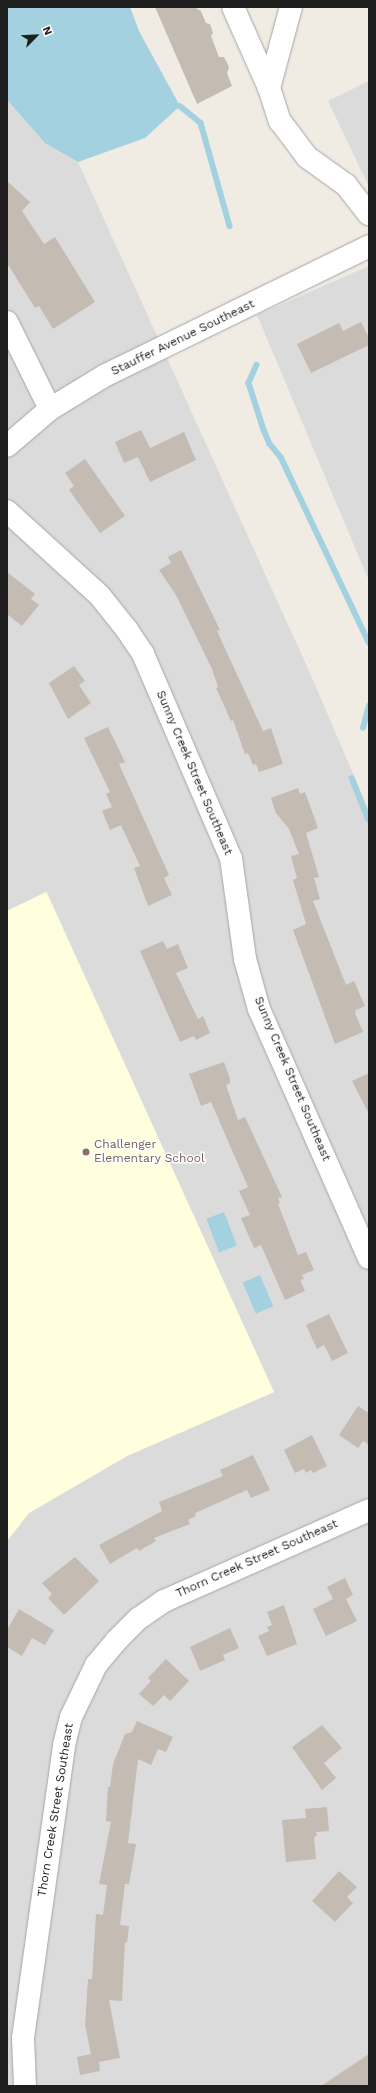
<!DOCTYPE html>
<style>
body{margin:0}
#map{position:relative;width:376px;height:2093px;overflow:hidden;background:#f0ece4;font-family:"Work Sans",sans-serif}
div>[style]{position:absolute}
.residential>*{inset:0;background:#dcdbdb}
.education>*{inset:0;background:#ffffde}
.water>*{inset:0;background:#a3d1df;transform-origin:0 0}
.stream>*{height:5.5px;margin:-2.75px;padding:0 2.75px;transform-origin:2.75px;border-radius:2.75px;background:#a3d1df}
.building>*{inset:0;background:#c4bbb3}
.roads{filter:drop-shadow(0 0 1px #a5a5a5) drop-shadow(0 0 1px #a5a5a5)}
.minor>*{height:22px;margin:-11px;padding:0 11px;transform-origin:11px;border-radius:11px;background:#fff}
.dots>*{width:11px;height:11px;translate:-50% -50%;box-sizing:border-box;border:2px solid #fff;border-radius:50%}
span{translate:-50% -50%;white-space:nowrap;text-align:center;line-height:1.15;-webkit-text-stroke:3px #fff;paint-order:stroke}
.street-label{font-size:12px;color:#1e1e1e}
.education-label{font-size:12px;color:#785e54}
.left{translate:0 -50%;text-align:left}
.frame{position:absolute;inset:0;border:8px solid #1e1e1e;pointer-events:none}
.north{position:absolute;left:16px;top:16px;width:40px;height:40px;-webkit-text-stroke:3px #fff;paint-order:stroke;rotate:66deg;font-size:11px;font-weight:700;line-height:16px;text-align:center;color:#1e1e1e}
.north::after{content:'';display:block;margin:auto;width:14px;height:18px;background:#1e1e1e;clip-path:polygon(50% 0,100% 100%,50% 72%,0 100%)}
</style>
<div id="map">
<div class="residential">
<div style="clip-path:polygon(369px 81px,369px 187px,328px 101px)"></div>
<div style="clip-path:polygon(7px 100px,44px 142px,78px 162px,310px 673px,369px 811px,369px 2086px,7px 2086px,7px 1541px,29px 1513px,127px 1456px,274px 1392px,47px 892px,7px 911px)"></div>
<div style="clip-path:polygon(369px 266px,369px 581px,257px 315px)"></div>
</div>
<div class="education">
<div style="clip-path:polygon(46px 892px,274px 1392px,127px 1456px,29px 1513px,7px 1541px,7px 911px)"></div>
</div>
<div class="water">
<div style="clip-path:polygon(7px 7px,130px 7px,139px 31px,180px 106px,145px 138px,78px 162px,45px 143px,7px 100px)"></div>
<div style="left:224px;top:1212px;width:36px;height:19px;rotate:69deg"></div>
<div style="left:260px;top:1275px;width:34px;height:19px;rotate:67deg"></div>
</div>
<div class="stream">
<div style="left:180px;top:106px;width:27px;rotate:39deg"></div>
<div style="left:201px;top:123px;width:107px;rotate:74.3deg"></div>
<div style="left:257px;top:365px;width:20px;rotate:114deg"></div>
<div style="left:249px;top:383px;width:49px;rotate:72.3deg"></div>
<div style="left:264px;top:430px;width:15px;rotate:67deg"></div>
<div style="left:270px;top:444px;width:17px;rotate:50deg"></div>
<div style="left:281px;top:457px;width:205px;rotate:64.6deg"></div>
<div style="left:363px;top:728px;width:23px;rotate:-75deg"></div>
<div style="left:352px;top:778px;width:45px;rotate:68deg"></div>
</div>
<div class="building">
<div style="clip-path:polygon(155px 7px,194px 7px,201px 11px,206px 23px,210px 24px,213px 33px,211px 36px,219px 57px,224px 57px,229px 67px,227px 73px,232px 86px,197px 104px)"></div>
<div style="clip-path:polygon(7px 181px,30px 202px,22px 211px,44px 244px,55px 237px,95px 302px,53px 329px,39px 306px,35px 308px,7px 263px)"></div>
<div style="clip-path:polygon(361px 322px,369px 338px,369px 345px,311px 373px,297px 344px,339px 323px,343px 331px)"></div>
<div style="clip-path:polygon(141px 430px,150px 448px,184px 432px,196px 460px,150px 482px,138px 457px,124px 463px,115px 442px)"></div>
<div style="clip-path:polygon(85px 459px,125px 516px,100px 533px,69px 490px,74px 486px,65px 473px)"></div>
<div style="clip-path:polygon(181px 550px,220px 630px,217px 631px,263px 731px,271px 728px,283px 764px,259px 772px,256px 764px,253px 765px,248px 753px,245px 754px,233px 720px,231px 721px,216px 688px,218px 687px,212px 669px,176px 595px,159px 570px,171px 563px,168px 557px)"></div>
<div style="clip-path:polygon(7px 572px,35px 594px,31px 599px,39px 605px,22px 626px,7px 614px)"></div>
<div style="clip-path:polygon(74px 666px,85px 681px,79px 685px,91px 703px,68px 719px,49px 683px)"></div>
<div style="clip-path:polygon(108px 727px,125px 762px,119px 764px,169px 875px,164px 878px,172px 895px,148px 906px,134px 868px,140px 866px,121px 825px,110px 830px,102px 811px,112px 807px,106px 794px,110px 792px,84px 738px)"></div>
<div style="clip-path:polygon(298px 788px,300px 794px,305px 792px,318px 828px,306px 833px,319px 877px,314px 878px,320px 899px,313px 901px,346px 985px,354px 981px,365px 1006px,356px 1010px,355px 1013px,363px 1032px,335px 1044px,293px 930px,306px 924px,293px 880px,297px 878px,291px 856px,299px 854px,289px 829px,276px 813px,271px 798px)"></div>
<div style="clip-path:polygon(163px 941px,167px 949px,178px 944px,188px 968px,176px 973px,198px 1019px,203px 1016px,210px 1033px,196px 1040px,194px 1036px,180px 1042px,140px 951px)"></div>
<div style="clip-path:polygon(224px 1062px,230px 1079px,230px 1083px,226px 1085px,238px 1120px,245px 1117px,282px 1197px,278px 1198px,280px 1203px,278px 1204px,298px 1255px,306px 1252px,314px 1270px,302px 1275px,304px 1279px,300px 1280px,305px 1291px,285px 1300px,261px 1245px,254px 1248px,241px 1218px,250px 1215px,239px 1191px,248px 1187px,211px 1102px,201px 1106px,189px 1074px)"></div>
<div style="clip-path:polygon(369px 1073px,369px 1114px,352px 1081px)"></div>
<div style="clip-path:polygon(329px 1314px,348px 1353px,332px 1361px,324px 1345px,317px 1349px,306px 1325px)"></div>
<div style="clip-path:polygon(358px 1406px,369px 1413px,369px 1445px,363px 1441px,358px 1448px,339px 1435px)"></div>
<div style="clip-path:polygon(312px 1435px,327px 1466px,313px 1473px,311px 1470px,306px 1473px,304px 1469px,295px 1473px,284px 1450px)"></div>
<div style="clip-path:polygon(253px 1455px,270px 1490px,251px 1498px,247px 1490px,195px 1513px,196px 1516px,188px 1520px,190px 1524px,154px 1538px,156px 1541px,139px 1551px,137px 1548px,110px 1564px,99px 1545px,162px 1511px,159px 1502px,223px 1476px,220px 1470px)"></div>
<div style="clip-path:polygon(75px 1557px,99px 1581px,64px 1615px,48px 1598px,52px 1594px,42px 1583px)"></div>
<div style="clip-path:polygon(345px 1578px,353px 1595px,346px 1599px,357px 1621px,326px 1636px,313px 1609px,333px 1599px,327px 1587px)"></div>
<div style="clip-path:polygon(284px 1605px,297px 1644px,267px 1656px,258px 1636px,269px 1631px,267px 1627px,272px 1625px,267px 1612px)"></div>
<div style="clip-path:polygon(19px 1609px,54px 1630px,45px 1645px,32px 1638px,22px 1656px,7px 1647px,7px 1630px)"></div>
<div style="clip-path:polygon(230px 1628px,239px 1648px,223px 1655px,225px 1660px,200px 1671px,190px 1647px)"></div>
<div style="clip-path:polygon(166px 1659px,189px 1681px,170px 1701px,164px 1695px,153px 1706px,139px 1694px,151px 1681px,148px 1678px)"></div>
<div style="clip-path:polygon(137px 1721px,173px 1737px,166px 1752px,158px 1749px,151px 1765px,138px 1759px,128px 1843px,136px 1844px,129px 1884px,125px 1884px,120px 1925px,129px 1926px,127px 1943px,125px 1942px,122px 2001px,109px 2000px,120px 2058px,99px 2062px,100px 2071px,80px 2075px,77px 2057px,91px 2054px,85px 2025px,88px 1979px,92px 1979px,96px 1914px,103px 1915px,107px 1885px,99px 1884px,111px 1822px,106px 1821px,108px 1787px,110px 1787px,113px 1764px,125px 1734px,132px 1732px)"></div>
<div style="clip-path:polygon(322px 1725px,342px 1748px,324px 1763px,336px 1778px,322px 1790px,292px 1747px)"></div>
<div style="clip-path:polygon(327px 1807px,329px 1831px,316px 1832px,317px 1836px,314px 1837px,316px 1859px,286px 1862px,282px 1820px,306px 1818px,305px 1809px)"></div>
<div style="clip-path:polygon(339px 1871px,357px 1887px,347px 1897px,353px 1903px,335px 1922px,312px 1901px)"></div>
<div style="clip-path:polygon(369px 2054px,369px 2086px,321px 2086px)"></div>
</div>
<div class="roads">
<div class="minor">
<div style="left:233px;top:7px;width:89px;rotate:66deg"></div>
<div style="left:269px;top:88px;width:35px;rotate:72deg"></div>
<div style="left:280px;top:121px;width:45px;rotate:53.1deg"></div>
<div style="left:307px;top:157px;width:48px;rotate:35.7deg"></div>
<div style="left:346px;top:185px;width:37px;rotate:52deg"></div>
<div style="left:269px;top:88px;width:84px;rotate:-74.8deg"></div>
<div style="left:7px;top:322px;width:97px;rotate:63.7deg"></div>
<div style="left:7px;top:446px;width:57px;rotate:-40.7deg"></div>
<div style="left:50px;top:409px;width:66px;rotate:-31.3deg"></div>
<div style="left:106px;top:375px;width:293px;rotate:-26.1deg"></div>
<div style="left:7px;top:511px;width:126px;rotate:42.4deg"></div>
<div style="left:100px;top:596px;width:43px;rotate:51.5deg"></div>
<div style="left:127px;top:630px;width:29px;rotate:56deg"></div>
<div style="left:143px;top:654px;width:222px;rotate:66.7deg"></div>
<div style="left:231px;top:858px;width:102px;rotate:82.1deg"></div>
<div style="left:245px;top:959px;width:52px;rotate:74.4deg"></div>
<div style="left:259px;top:1009px;width:272px;rotate:66.2deg"></div>
<div style="left:25px;top:2086px;width:48px;rotate:-92.4deg"></div>
<div style="left:23px;top:2038px;width:296px;rotate:-82deg"></div>
<div style="left:64px;top:1745px;width:29px;rotate:-76deg"></div>
<div style="left:71px;top:1717px;width:58px;rotate:-64.3deg"></div>
<div style="left:96px;top:1665px;width:31px;rotate:-50deg"></div>
<div style="left:116px;top:1641px;width:31px;rotate:-45deg"></div>
<div style="left:138px;top:1619px;width:32px;rotate:-35deg"></div>
<div style="left:164px;top:1601px;width:224px;rotate:-23.9deg"></div>
</div>
</div>
<div class="dots">
<div style="left:86px;top:1152px;background:#8d6e63"></div>
</div>
<div class="street-label">
<span style="left:183px;top:338px;rotate:-26deg">Stauffer Avenue Southeast</span>
<span style="left:194px;top:773px;rotate:67deg">Sunny Creek Street Southeast</span>
<span style="left:292px;top:1079px;rotate:67deg">Sunny Creek Street Southeast</span>
<span style="left:257px;top:1559px;rotate:-24deg">Thorn Creek Street Southeast</span>
<span style="left:56px;top:1810px;rotate:-81deg">Thorn Creek Street Southeast</span>
</div>
<div class="education-label">
<span class="left" style="left:94px;top:1152px">Challenger<br>Elementary School</span>
</div>
<div class="frame"></div>
<div class="north">N</div>
</div>
